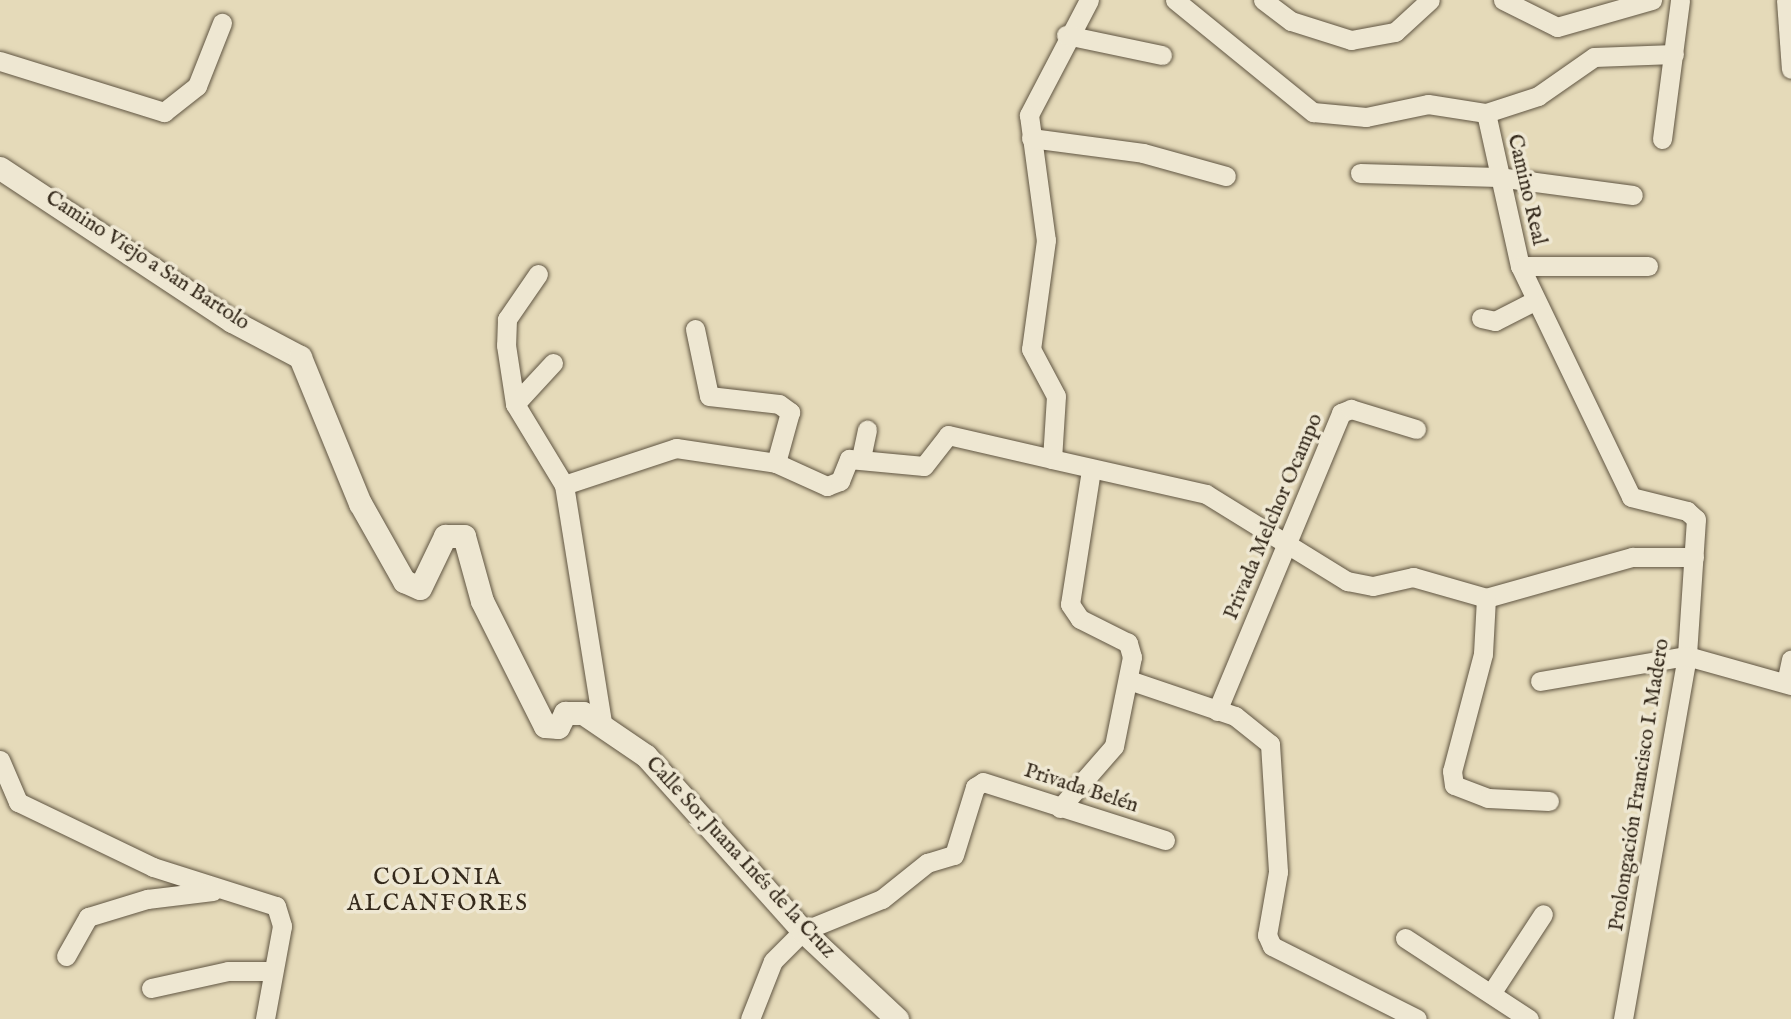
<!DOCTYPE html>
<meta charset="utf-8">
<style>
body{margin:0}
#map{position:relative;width:1791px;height:1019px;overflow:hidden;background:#e5dab9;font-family:"IM FELL English",serif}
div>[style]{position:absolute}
.roads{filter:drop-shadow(0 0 2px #605542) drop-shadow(0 0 2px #605542)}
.minor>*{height:19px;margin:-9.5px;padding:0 9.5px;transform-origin:9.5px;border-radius:9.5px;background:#eee7d2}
.tertiary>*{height:23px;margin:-11.5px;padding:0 11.5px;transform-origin:11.5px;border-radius:11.5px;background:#eee7d2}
span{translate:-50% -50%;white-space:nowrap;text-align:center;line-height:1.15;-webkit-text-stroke:7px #eee7d2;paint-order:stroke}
.street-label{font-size:21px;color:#34291b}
.neighbourhood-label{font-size:23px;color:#34291b;letter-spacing:2px}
</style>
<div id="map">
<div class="roads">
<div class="minor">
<div style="left:1089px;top:0;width:130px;rotate:117.6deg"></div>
<div style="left:1029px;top:115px;width:126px;rotate:82.3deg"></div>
<div style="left:1046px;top:240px;width:110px;rotate:97.8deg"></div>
<div style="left:1031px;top:349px;width:53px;rotate:62deg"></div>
<div style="left:1056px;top:396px;width:63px;rotate:93.6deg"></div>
<div style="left:1052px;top:459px;width:158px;rotate:12.8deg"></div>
<div style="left:1206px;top:494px;width:166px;rotate:31.7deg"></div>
<div style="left:1347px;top:581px;width:26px;rotate:11deg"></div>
<div style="left:1373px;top:586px;width:41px;rotate:-12.7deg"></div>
<div style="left:1413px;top:577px;width:76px;rotate:16deg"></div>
<div style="left:1486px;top:598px;width:152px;rotate:-15.7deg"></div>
<div style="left:1632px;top:557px;width:62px"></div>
<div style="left:1175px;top:0;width:178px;rotate:39.1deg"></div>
<div style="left:1313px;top:112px;width:53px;rotate:5.4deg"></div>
<div style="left:1366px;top:117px;width:63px;rotate:-11.8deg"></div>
<div style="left:1428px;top:104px;width:59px;rotate:8.8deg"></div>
<div style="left:1263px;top:0;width:35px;rotate:37deg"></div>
<div style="left:1291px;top:21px;width:63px;rotate:17.6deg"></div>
<div style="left:1351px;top:40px;width:45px;rotate:-10.3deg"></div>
<div style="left:1395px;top:32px;width:47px;rotate:-42.4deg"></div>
<div style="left:1503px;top:0;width:60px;rotate:26.6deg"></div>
<div style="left:1557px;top:27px;width:99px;rotate:-15.9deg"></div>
<div style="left:1786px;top:0;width:69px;rotate:85.9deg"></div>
<div style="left:1066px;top:35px;width:98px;rotate:11.8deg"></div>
<div style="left:0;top:61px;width:172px;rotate:17.3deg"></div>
<div style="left:164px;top:112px;width:42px;rotate:-38.2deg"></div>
<div style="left:197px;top:86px;width:68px;rotate:-68.4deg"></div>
<div style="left:1486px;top:113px;width:157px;rotate:77.5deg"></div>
<div style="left:1520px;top:266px;width:256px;rotate:64.3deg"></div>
<div style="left:1631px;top:497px;width:58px;rotate:14deg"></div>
<div style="left:1687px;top:511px;width:12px;rotate:42deg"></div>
<div style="left:1696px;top:519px;width:137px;rotate:93.8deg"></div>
<div style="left:1687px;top:656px;width:369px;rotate:100deg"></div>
<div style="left:1486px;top:113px;width:55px;rotate:-18.1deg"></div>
<div style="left:1538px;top:96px;width:68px;rotate:-34.9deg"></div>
<div style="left:1594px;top:57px;width:80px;rotate:-2.1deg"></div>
<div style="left:1031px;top:138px;width:113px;rotate:7.6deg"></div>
<div style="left:1143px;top:153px;width:86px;rotate:15.5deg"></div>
<div style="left:1662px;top:139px;width:140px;rotate:-82.6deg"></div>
<div style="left:1360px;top:173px;width:138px;rotate:1.7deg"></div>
<div style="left:1498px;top:177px;width:136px;rotate:7.6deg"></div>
<div style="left:1520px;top:266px;width:128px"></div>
<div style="left:538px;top:274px;width:55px;rotate:124.6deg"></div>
<div style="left:507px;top:319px;width:26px;rotate:92deg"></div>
<div style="left:506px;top:345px;width:60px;rotate:81.3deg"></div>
<div style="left:515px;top:404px;width:95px;rotate:58.8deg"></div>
<div style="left:564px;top:485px;width:241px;rotate:80.9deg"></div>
<div style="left:1481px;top:318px;width:14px;rotate:12deg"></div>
<div style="left:1495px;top:321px;width:44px;rotate:-27.1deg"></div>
<div style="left:695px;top:329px;width:68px;rotate:78.2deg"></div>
<div style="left:709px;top:396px;width:70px;rotate:6.5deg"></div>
<div style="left:779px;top:404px;width:14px;rotate:36deg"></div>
<div style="left:790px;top:412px;width:53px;rotate:105.4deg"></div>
<div style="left:515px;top:404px;width:56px;rotate:-47.2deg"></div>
<div style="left:861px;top:458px;width:29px;rotate:-78deg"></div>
<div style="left:564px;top:485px;width:118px;rotate:-18.3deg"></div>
<div style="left:676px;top:448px;width:101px;rotate:8.5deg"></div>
<div style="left:776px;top:463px;width:56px;rotate:24.3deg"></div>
<div style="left:827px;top:486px;width:14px;rotate:-21deg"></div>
<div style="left:840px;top:481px;width:24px;rotate:-68deg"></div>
<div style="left:849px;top:459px;width:75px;rotate:5.3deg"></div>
<div style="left:924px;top:466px;width:39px;rotate:-52deg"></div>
<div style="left:948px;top:435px;width:107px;rotate:13deg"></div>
<div style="left:1486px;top:598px;width:56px;rotate:93.1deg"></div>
<div style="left:1483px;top:654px;width:121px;rotate:104.8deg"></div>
<div style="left:1452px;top:771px;width:14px;rotate:82deg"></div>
<div style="left:1454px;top:785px;width:36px;rotate:21deg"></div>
<div style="left:1488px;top:798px;width:61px;rotate:2.8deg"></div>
<div style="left:1129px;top:680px;width:112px;rotate:18.8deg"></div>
<div style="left:1235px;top:716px;width:45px;rotate:38.7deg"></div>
<div style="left:1270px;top:744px;width:128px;rotate:86.4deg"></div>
<div style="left:1278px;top:872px;width:64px;rotate:99.9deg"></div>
<div style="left:1267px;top:935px;width:12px;rotate:66deg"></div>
<div style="left:1272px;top:946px;width:162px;rotate:26.7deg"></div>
<div style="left:1540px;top:681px;width:149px;rotate:-9.7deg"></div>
<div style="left:1687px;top:656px;width:108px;rotate:15.6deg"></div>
<div style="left:1786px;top:683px;width:24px;rotate:-78deg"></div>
<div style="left:1217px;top:711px;width:323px;rotate:-67.4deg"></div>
<div style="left:1341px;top:413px;width:11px;rotate:-22deg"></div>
<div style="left:1351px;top:409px;width:68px;rotate:17.1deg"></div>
<div style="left:0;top:760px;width:46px;rotate:66.8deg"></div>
<div style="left:18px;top:802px;width:150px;rotate:25.7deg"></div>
<div style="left:153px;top:867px;width:129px;rotate:17.6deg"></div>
<div style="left:276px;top:906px;width:21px;rotate:73deg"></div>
<div style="left:282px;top:926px;width:95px;rotate:100.4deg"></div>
<div style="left:1060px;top:808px;width:82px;rotate:-48.9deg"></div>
<div style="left:1114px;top:746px;width:91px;rotate:-78.6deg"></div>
<div style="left:1132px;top:657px;width:15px;rotate:-106deg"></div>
<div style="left:1128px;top:643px;width:54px;rotate:-153.4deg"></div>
<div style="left:1080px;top:619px;width:18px;rotate:-124deg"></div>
<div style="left:1070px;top:604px;width:136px;rotate:-81.1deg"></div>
<div style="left:1405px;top:938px;width:148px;rotate:33.2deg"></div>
<div style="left:66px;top:956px;width:45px;rotate:-60.6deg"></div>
<div style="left:88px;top:917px;width:62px;rotate:-17deg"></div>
<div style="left:147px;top:899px;width:66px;rotate:-6.9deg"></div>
<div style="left:151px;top:988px;width:79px;rotate:-12.4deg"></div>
<div style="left:228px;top:971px;width:43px"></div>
<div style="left:1492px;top:992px;width:93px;rotate:-56.8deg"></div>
<div style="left:750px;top:1019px;width:62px;rotate:-68.4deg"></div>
<div style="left:773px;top:961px;width:42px;rotate:-45deg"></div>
<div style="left:803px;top:931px;width:85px;rotate:-22.1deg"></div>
<div style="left:882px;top:899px;width:58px;rotate:-38.7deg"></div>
<div style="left:927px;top:863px;width:28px;rotate:-17deg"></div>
<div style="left:954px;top:855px;width:71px;rotate:-72.8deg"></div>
<div style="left:975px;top:787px;width:9px;rotate:-32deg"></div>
<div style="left:983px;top:782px;width:191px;rotate:17.7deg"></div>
</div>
<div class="tertiary">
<div style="left:0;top:168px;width:278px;rotate:33.4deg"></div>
<div style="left:232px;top:321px;width:77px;rotate:27.9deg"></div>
<div style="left:300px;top:357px;width:158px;rotate:67.7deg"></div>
<div style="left:360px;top:503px;width:90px;rotate:60.6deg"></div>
<div style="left:404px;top:581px;width:17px;rotate:24deg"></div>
<div style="left:420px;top:588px;width:58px;rotate:-64.3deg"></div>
<div style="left:445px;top:536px;width:19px"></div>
<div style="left:464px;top:536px;width:67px;rotate:74.5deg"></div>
<div style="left:482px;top:601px;width:140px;rotate:63.3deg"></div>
<div style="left:545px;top:726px;width:13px;rotate:4deg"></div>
<div style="left:558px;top:727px;width:16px;rotate:-63deg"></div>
<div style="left:565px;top:713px;width:18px"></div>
<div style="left:583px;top:713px;width:76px;rotate:34.3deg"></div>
<div style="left:646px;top:756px;width:235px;rotate:48.1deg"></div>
<div style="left:803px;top:931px;width:129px;rotate:43.1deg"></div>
</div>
</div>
<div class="street-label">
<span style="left:1526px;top:190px;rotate:77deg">Camino Real</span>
<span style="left:147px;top:261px;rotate:33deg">Camino Viejo a San Bartolo</span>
<span style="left:1274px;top:517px;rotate:-67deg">Privada Melchor Ocampo</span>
<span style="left:1640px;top:785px;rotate:-81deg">Prolongación Francisco I. Madero</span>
<span style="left:1081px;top:789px;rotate:18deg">Privada Belén</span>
<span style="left:740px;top:858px;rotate:47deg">Calle Sor Juana Inés de la Cruz</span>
</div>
<div class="neighbourhood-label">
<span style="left:438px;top:891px">COLONIA<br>ALCANFORES</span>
</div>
</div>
